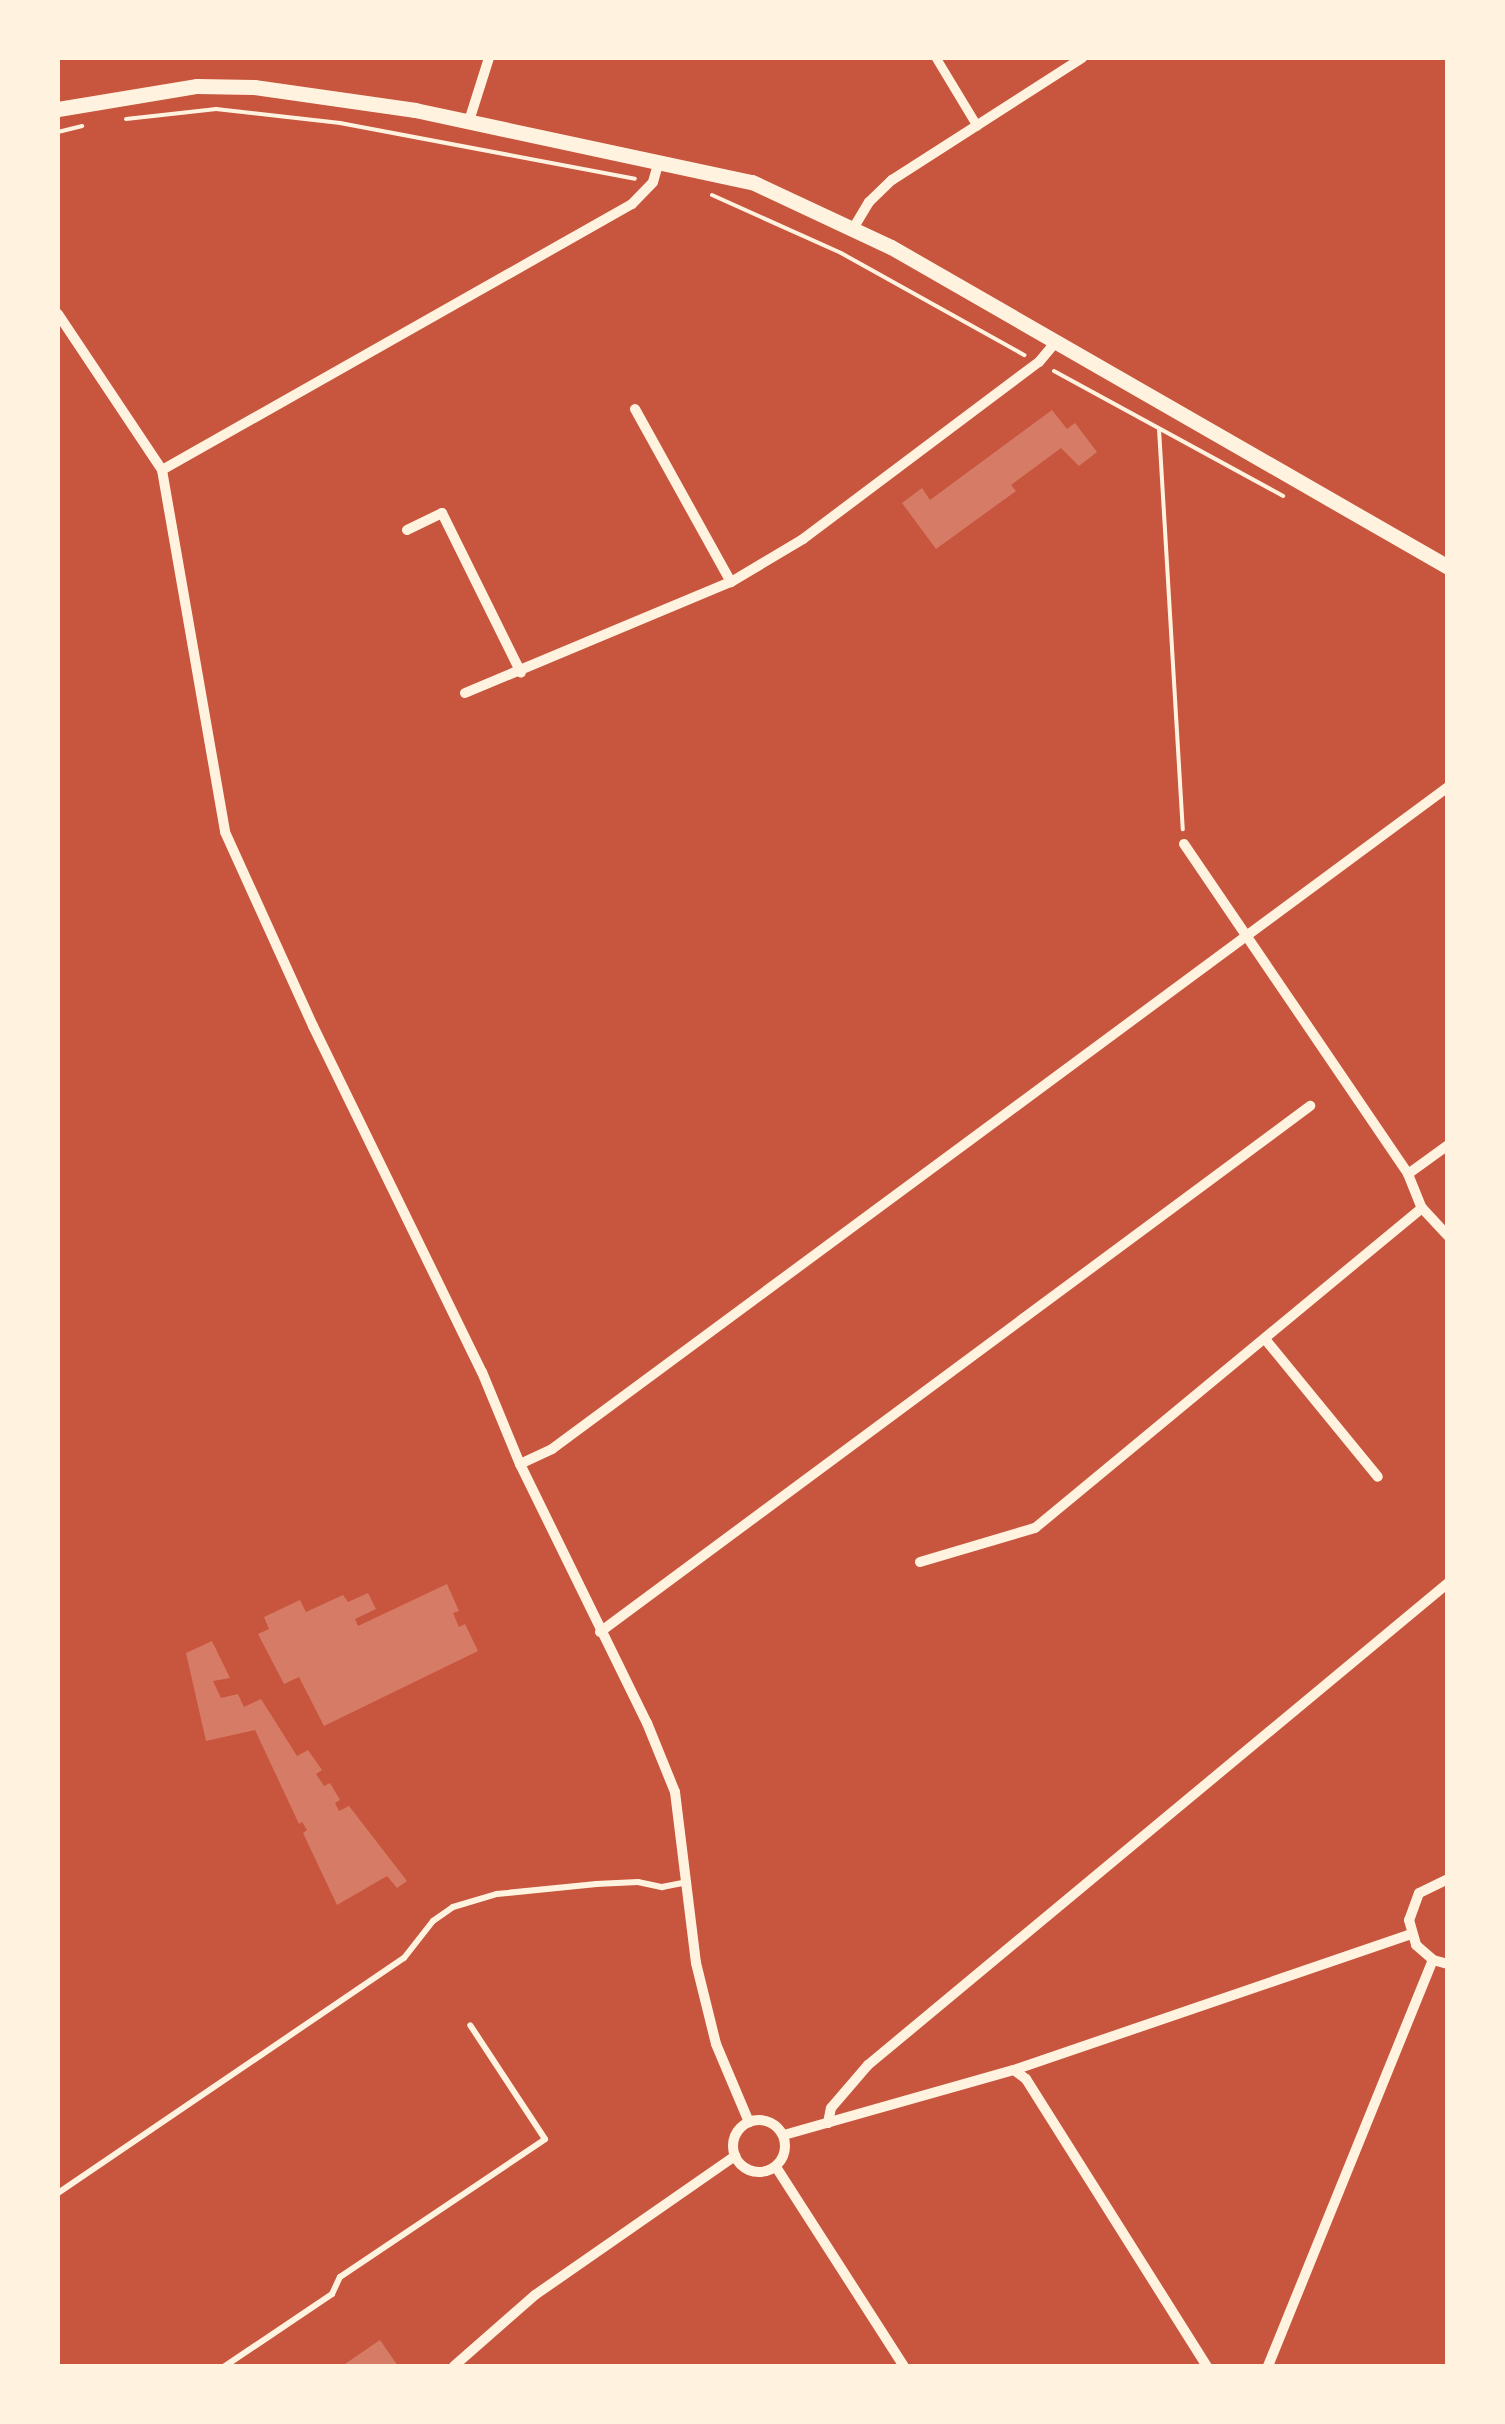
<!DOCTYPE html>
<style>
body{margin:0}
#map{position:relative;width:1505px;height:2424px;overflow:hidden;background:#c8553d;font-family:"Titillium Web",sans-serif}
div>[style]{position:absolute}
.building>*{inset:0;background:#d67c66}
.path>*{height:4px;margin:-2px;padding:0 2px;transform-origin:2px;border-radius:2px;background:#fff3e0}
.service>*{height:6px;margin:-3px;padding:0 3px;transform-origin:3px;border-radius:3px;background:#fff3e0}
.pedestrian>*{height:9px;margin:-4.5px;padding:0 4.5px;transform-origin:4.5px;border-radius:4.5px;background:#fff3e0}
.minor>*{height:10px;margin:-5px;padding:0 5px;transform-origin:5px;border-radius:5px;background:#fff3e0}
.minor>.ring{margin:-5px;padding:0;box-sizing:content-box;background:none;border:10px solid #fff3e0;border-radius:50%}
.secondary>*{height:15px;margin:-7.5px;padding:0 7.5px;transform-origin:7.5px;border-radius:7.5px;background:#fff3e0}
span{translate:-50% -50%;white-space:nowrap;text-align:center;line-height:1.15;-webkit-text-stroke:9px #fff3e0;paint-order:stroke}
.frame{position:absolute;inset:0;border:60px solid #fff3e0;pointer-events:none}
</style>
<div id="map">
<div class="building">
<div style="clip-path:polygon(1052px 410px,1067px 429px,1075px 423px,1097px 452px,1079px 466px,1061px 448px,1011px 485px,1016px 491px,936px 549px,902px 503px,922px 488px,930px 500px)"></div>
<div style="clip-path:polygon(447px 1584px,459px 1611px,453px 1613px,459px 1627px,465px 1624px,478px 1651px,324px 1726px,299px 1677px,284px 1684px,258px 1634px,269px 1629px,264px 1617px,300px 1600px,306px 1612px,343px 1595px,348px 1602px,368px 1593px,376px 1609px,355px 1619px,358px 1626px)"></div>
<div style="clip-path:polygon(212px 1641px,230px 1678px,213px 1681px,221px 1698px,238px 1694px,244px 1707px,261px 1699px,297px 1756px,308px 1750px,322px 1770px,316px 1774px,324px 1786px,330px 1783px,340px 1800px,335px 1803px,339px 1811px,349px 1806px,407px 1881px,397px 1888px,387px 1876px,337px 1905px,303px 1833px,307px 1830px,302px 1822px,299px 1824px,255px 1730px,206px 1741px,186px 1653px)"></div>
<div style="clip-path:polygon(380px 2340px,398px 2366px,342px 2366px)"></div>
</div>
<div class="path">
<div style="left:126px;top:119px;width:91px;rotate:-6.3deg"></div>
<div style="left:216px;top:109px;width:125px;rotate:6.4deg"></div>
<div style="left:340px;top:123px;width:300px;rotate:10.7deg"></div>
<div style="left:58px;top:132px;width:25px;rotate:-14deg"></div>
<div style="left:712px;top:195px;width:141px;rotate:24.2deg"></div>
<div style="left:841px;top:253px;width:210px;rotate:29.1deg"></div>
<div style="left:1054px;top:371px;width:261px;rotate:28.6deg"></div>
<div style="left:1159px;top:429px;width:401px;rotate:86.6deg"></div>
</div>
<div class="service">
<div style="left:58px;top:2193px;width:418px;rotate:-34.2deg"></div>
<div style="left:404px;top:1958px;width:47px;rotate:-51.9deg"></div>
<div style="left:433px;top:1921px;width:24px;rotate:-35deg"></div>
<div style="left:453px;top:1907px;width:46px;rotate:-16.5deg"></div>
<div style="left:497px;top:1894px;width:100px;rotate:-5.8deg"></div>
<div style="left:596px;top:1884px;width:42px;rotate:-2.7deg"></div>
<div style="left:638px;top:1882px;width:25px;rotate:12deg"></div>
<div style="left:662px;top:1887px;width:26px;rotate:-11deg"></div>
<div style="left:225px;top:2366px;width:129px;rotate:-33.9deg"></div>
<div style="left:332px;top:2294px;width:19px;rotate:-65deg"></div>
<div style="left:340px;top:2277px;width:247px;rotate:-33.9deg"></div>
<div style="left:545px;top:2139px;width:136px;rotate:-123.3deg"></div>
</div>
<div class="pedestrian">
<div style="left:936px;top:58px;width:79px;rotate:58.9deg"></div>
</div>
<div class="minor">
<div style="left:469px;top:121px;width:66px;rotate:-72.4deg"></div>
<div style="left:854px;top:227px;width:29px;rotate:-59deg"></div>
<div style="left:869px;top:202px;width:32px;rotate:-44deg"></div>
<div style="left:892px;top:180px;width:226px;rotate:-32.7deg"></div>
<div style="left:58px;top:314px;width:187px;rotate:56.3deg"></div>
<div style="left:162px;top:470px;width:367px;rotate:80.1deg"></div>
<div style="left:225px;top:832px;width:213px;rotate:65.6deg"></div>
<div style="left:313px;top:1026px;width:385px;rotate:64deg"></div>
<div style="left:482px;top:1372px;width:100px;rotate:67.6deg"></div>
<div style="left:520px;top:1464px;width:288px;rotate:63.9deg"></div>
<div style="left:647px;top:1723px;width:74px;rotate:67.9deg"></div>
<div style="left:675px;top:1792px;width:172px;rotate:83deg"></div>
<div style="left:696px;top:1963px;width:83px;rotate:76.1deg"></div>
<div style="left:716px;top:2044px;width:85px;rotate:67.1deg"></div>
<div style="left:635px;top:409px;width:198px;rotate:61deg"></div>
<div style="left:162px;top:470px;width:540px;rotate:-29.51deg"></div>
<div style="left:632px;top:204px;width:30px;rotate:-46deg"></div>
<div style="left:653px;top:182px;width:22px;rotate:-74deg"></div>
<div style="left:407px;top:530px;width:39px;rotate:-26deg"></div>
<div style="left:442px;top:513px;width:178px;rotate:63.7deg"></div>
<div style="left:465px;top:693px;width:288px;rotate:-22.7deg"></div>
<div style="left:731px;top:582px;width:84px;rotate:-30.8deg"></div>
<div style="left:803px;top:539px;width:295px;rotate:-36.9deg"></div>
<div style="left:1039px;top:362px;width:26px;rotate:-50deg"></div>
<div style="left:1184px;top:844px;width:399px;rotate:55.8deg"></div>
<div style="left:1408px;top:1174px;width:37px;rotate:68deg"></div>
<div style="left:1422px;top:1208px;width:38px;rotate:47deg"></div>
<div style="left:1408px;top:1174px;width:49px;rotate:-35.9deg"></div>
<div style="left:1265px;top:1339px;width:178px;rotate:50.7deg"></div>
<div style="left:520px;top:1464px;width:35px;rotate:-25deg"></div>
<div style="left:552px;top:1449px;width:1114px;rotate:-36.46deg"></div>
<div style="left:920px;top:1562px;width:120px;rotate:-16.5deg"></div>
<div style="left:1035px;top:1528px;width:502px;rotate:-39.59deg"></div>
<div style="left:600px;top:1632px;width:884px;rotate:-36.53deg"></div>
<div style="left:1448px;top:1879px;width:32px;rotate:154deg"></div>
<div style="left:1419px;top:1893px;width:29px;rotate:110deg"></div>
<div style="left:1409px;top:1920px;width:26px;rotate:74deg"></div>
<div style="left:1416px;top:1945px;width:23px;rotate:41deg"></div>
<div style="left:1433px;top:1960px;width:16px;rotate:15deg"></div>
<div style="left:1014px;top:2070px;width:15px;rotate:37deg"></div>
<div style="left:1026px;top:2079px;width:339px;rotate:57.8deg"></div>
<div class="ring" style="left:733px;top:2120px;width:42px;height:42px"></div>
<div style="left:828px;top:2123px;width:15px;rotate:-79deg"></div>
<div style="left:831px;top:2108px;width:57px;rotate:-49.3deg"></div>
<div style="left:868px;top:2065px;width:754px;rotate:-39.73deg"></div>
<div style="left:784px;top:2135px;width:239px;rotate:-15.8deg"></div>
<div style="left:1014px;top:2070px;width:420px;rotate:-18.9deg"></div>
<div style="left:776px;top:2167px;width:237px;rotate:57.3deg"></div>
<div style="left:454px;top:2366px;width:108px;rotate:-41.2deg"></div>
<div style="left:535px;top:2295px;width:244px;rotate:-34.8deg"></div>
<div style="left:1268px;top:2366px;width:438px;rotate:-67.9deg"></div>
</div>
<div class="secondary">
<div style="left:58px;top:109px;width:141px;rotate:-9.4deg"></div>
<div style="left:197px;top:86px;width:57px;rotate:1deg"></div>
<div style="left:254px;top:87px;width:163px;rotate:8.1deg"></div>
<div style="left:415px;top:110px;width:345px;rotate:12.1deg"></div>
<div style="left:752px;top:182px;width:153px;rotate:25.1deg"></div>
<div style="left:891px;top:247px;width:642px;rotate:29.88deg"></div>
</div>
<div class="frame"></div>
</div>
